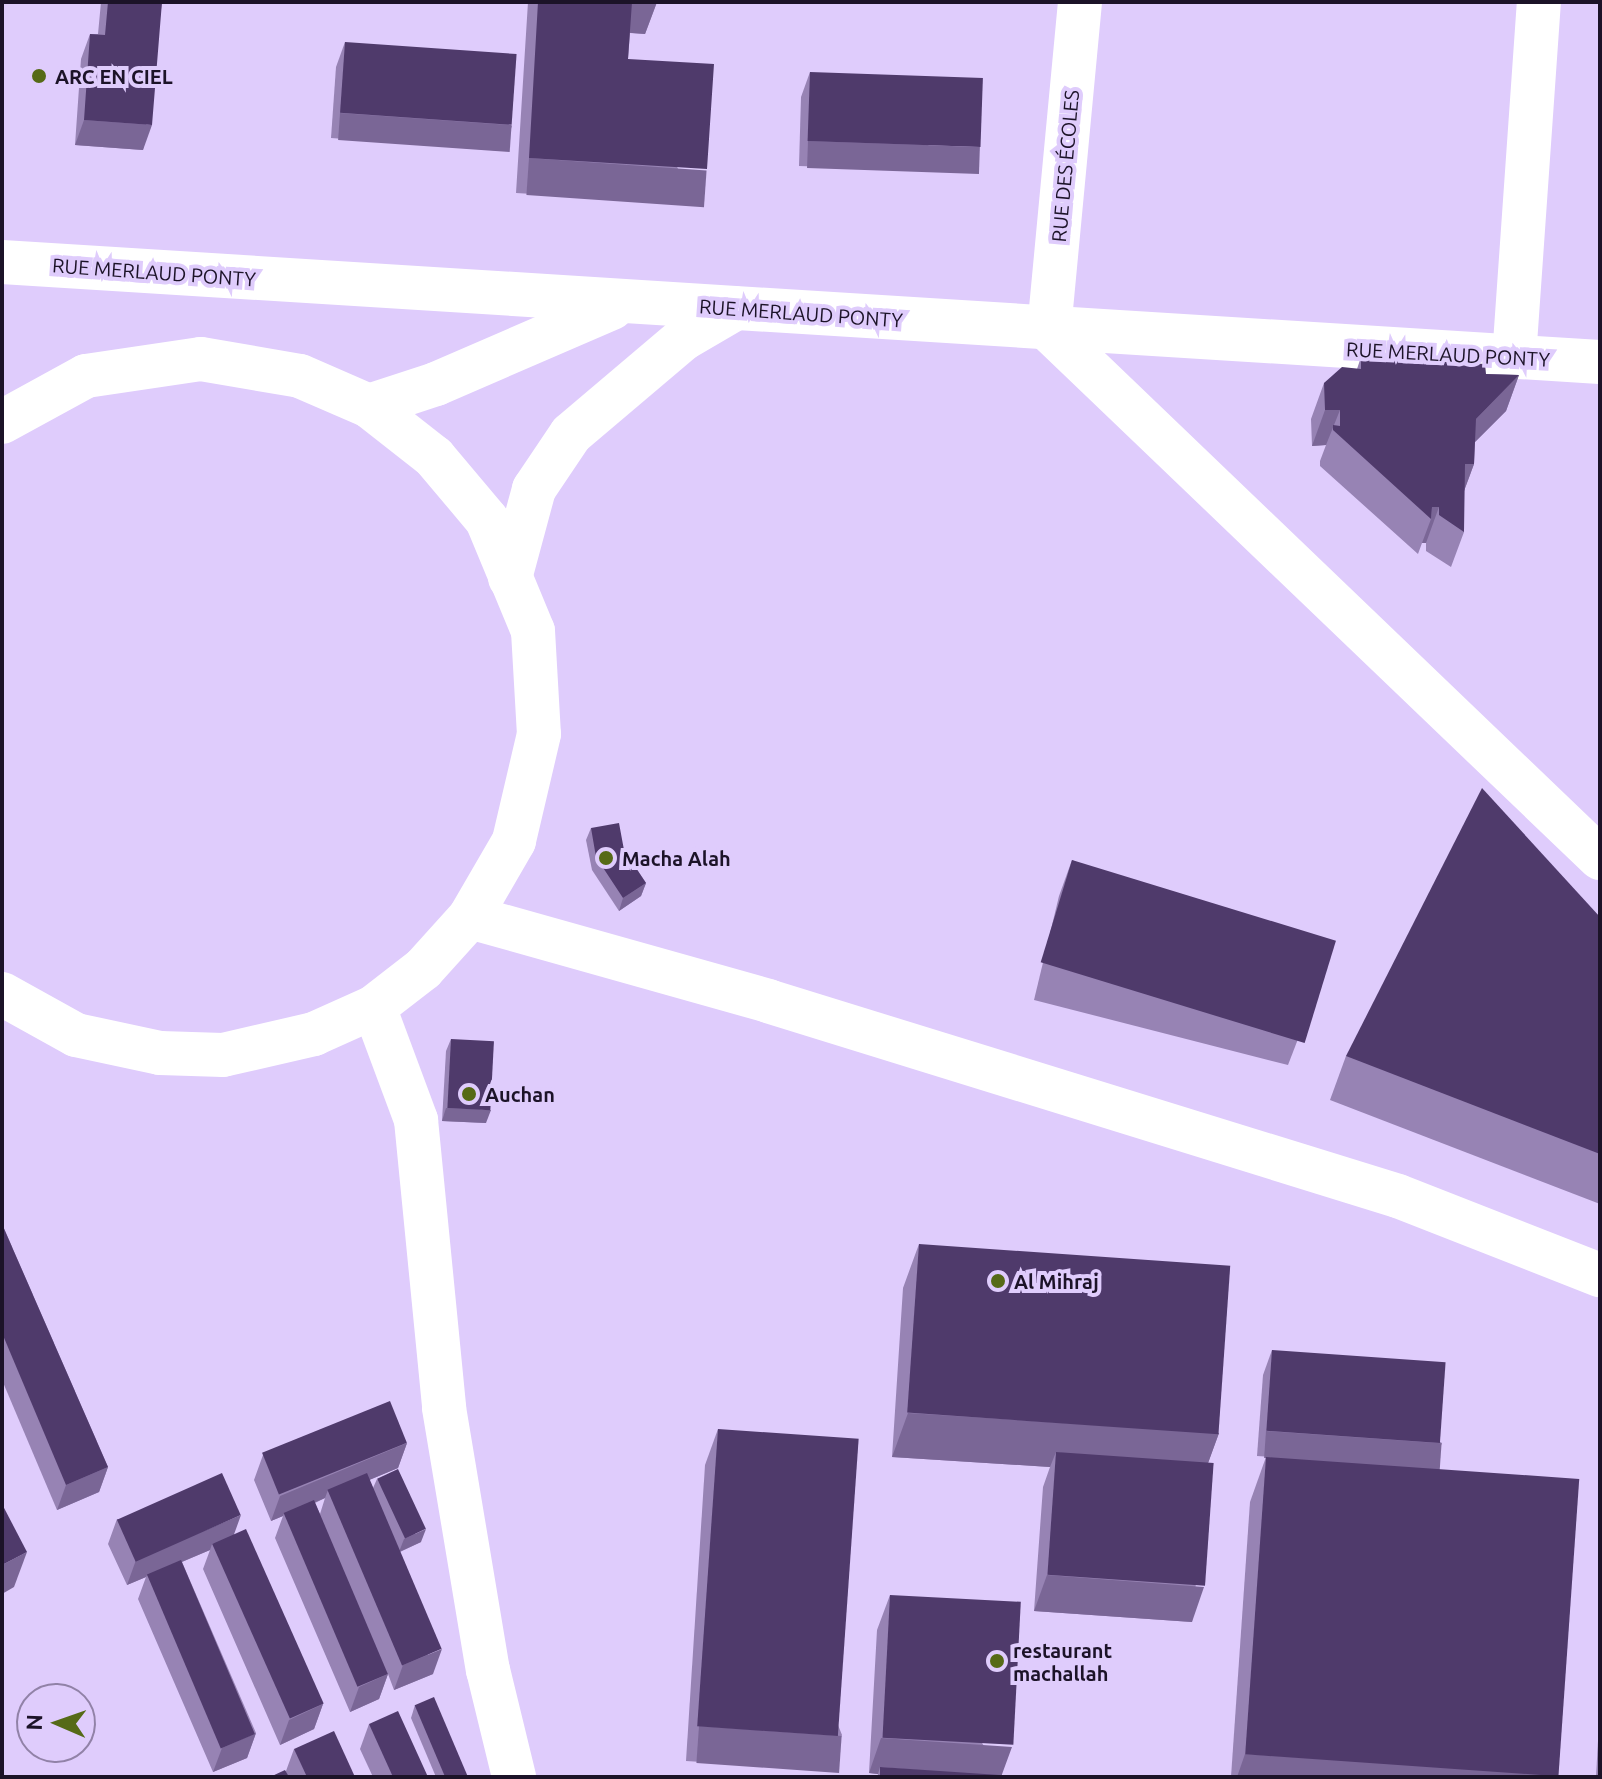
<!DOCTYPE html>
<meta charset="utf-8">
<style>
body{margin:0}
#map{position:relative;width:1602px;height:1779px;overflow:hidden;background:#dfccfc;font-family:Ubuntu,sans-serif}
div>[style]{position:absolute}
.minor>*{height:44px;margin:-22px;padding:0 22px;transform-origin:22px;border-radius:22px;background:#fff}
.wall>*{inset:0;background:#9783b4}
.shaded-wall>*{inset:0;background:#7a6696;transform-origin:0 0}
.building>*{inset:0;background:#4f3a6b;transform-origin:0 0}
.dots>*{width:22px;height:22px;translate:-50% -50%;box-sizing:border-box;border:4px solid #dfccfc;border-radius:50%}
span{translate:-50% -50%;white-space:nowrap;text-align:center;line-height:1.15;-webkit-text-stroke:8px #dfccfc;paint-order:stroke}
.poi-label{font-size:20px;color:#1c1328;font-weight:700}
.left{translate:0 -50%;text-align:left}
.street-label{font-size:20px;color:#1c1328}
.frame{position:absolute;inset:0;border:4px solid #1c1328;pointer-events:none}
.north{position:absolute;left:16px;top:1683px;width:80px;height:80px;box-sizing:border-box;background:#dfccfc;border:2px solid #9182a7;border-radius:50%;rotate:272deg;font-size:22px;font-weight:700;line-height:32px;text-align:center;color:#1c1328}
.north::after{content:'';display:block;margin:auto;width:28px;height:36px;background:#566a17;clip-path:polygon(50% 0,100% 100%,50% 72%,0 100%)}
</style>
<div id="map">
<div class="minor">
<div style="left:2px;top:262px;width:1601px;rotate:3.58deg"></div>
<div style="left:1049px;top:330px;width:763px;rotate:43.78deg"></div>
<div style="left:1049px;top:330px;width:329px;rotate:-84.6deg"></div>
<div style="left:1514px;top:358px;width:357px;rotate:-86deg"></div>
<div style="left:369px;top:406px;width:71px;rotate:-18.2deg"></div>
<div style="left:436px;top:384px;width:192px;rotate:-23.4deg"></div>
<div style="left:2px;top:422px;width:96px;rotate:-28.7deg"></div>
<div style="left:86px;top:376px;width:116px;rotate:-8.4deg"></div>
<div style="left:201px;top:359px;width:100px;rotate:9.7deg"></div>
<div style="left:300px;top:376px;width:75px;rotate:23.5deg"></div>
<div style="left:369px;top:406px;width:83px;rotate:38.1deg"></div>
<div style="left:434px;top:457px;width:82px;rotate:49.9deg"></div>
<div style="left:487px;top:520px;width:120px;rotate:67.5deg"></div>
<div style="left:533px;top:631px;width:103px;rotate:86.7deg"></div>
<div style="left:539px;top:734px;width:110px;rotate:103.2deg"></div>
<div style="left:514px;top:841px;width:88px;rotate:120.1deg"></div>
<div style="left:470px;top:917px;width:70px;rotate:132.1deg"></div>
<div style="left:423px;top:969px;width:62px;rotate:142.2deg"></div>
<div style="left:374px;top:1007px;width:66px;rotate:155.8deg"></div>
<div style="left:314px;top:1034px;width:93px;rotate:167deg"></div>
<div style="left:223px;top:1055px;width:63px;rotate:-178.2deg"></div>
<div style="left:160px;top:1053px;width:86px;rotate:-167.9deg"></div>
<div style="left:76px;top:1035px;width:85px;rotate:-151deg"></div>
<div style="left:510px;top:578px;width:92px;rotate:-74.9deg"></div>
<div style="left:534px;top:489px;width:66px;rotate:-56.1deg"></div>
<div style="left:571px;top:434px;width:147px;rotate:-40.3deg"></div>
<div style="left:683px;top:339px;width:61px;rotate:-30.3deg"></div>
<div style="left:470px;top:917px;width:310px;rotate:15.7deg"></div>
<div style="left:768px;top:1001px;width:659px;rotate:17.2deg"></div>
<div style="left:1398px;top:1196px;width:217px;rotate:21.4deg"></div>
<div style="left:374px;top:1007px;width:121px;rotate:69.6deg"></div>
<div style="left:416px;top:1120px;width:289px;rotate:84.4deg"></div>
<div style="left:444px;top:1408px;width:266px;rotate:80.5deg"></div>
<div style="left:488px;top:1670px;width:110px;rotate:76.3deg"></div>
</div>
<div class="wall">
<div style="clip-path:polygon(101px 2px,162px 2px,143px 150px,75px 145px,81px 59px,90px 34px,98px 34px)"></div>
<div style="clip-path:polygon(528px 2px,657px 2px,645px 34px,630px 33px,628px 59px,694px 204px,516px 193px)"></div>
<div style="clip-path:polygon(345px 42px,512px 126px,503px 151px,331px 138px,336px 67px)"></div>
<div style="clip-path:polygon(810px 72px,971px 172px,799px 166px,801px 97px)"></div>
<div style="clip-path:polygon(1361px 357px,1486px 374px,1519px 375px,1506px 411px,1475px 442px,1474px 464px,1464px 491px,1464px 532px,1451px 567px,1426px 551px,1426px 543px,1422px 543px,1418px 554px,1320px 466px,1320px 461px,1326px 445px,1312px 446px,1311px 419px,1324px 383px,1357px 369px)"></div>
<div style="clip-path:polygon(591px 828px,624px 850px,646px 883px,641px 896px,619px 911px,592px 870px,586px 840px)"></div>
<div style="clip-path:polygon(1072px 860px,1323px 974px,1288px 1065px,1034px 1000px,1059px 896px)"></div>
<div style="clip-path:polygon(1600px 917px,1600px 1204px,1330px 1100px,1346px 1056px)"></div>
<div style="clip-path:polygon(451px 1039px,486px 1123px,442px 1121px,446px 1051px)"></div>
<div style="clip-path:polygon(2px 1224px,108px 1467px,99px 1492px,57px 1510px,2px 1380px)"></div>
<div style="clip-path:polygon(919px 1244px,1219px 1433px,1208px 1463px,1192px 1622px,1034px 1611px,1043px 1487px,1050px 1467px,892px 1457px,903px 1288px)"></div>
<div style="clip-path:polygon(1272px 1350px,1442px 1443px,1432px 1468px,1257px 1456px,1263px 1375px)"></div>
<div style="clip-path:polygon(718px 1429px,842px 1735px,829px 1770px,686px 1761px,705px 1465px)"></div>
<div style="clip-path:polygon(evenodd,407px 1443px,398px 1468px,369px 1480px,373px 1488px,377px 1479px,421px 1542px,400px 1552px,433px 1674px,394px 1690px,388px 1674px,379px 1699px,350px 1712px,275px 1538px,283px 1516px,271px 1521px,254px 1480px,263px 1455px,407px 1443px,325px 1498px,320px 1514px,315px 1503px,325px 1498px)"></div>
<div style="clip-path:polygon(1266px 1457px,1557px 1777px,1231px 1777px,1250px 1502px)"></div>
<div style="clip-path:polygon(117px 1519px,234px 1534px,323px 1704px,314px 1729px,280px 1745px,203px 1569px,210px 1550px,182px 1562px,256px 1733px,247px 1758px,213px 1772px,138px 1599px,146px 1577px,127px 1585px,108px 1544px)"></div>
<div style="clip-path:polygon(890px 1595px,1002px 1775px,1028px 1777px,877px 1777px,878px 1774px,869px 1773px,877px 1630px)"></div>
<div style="clip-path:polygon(415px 1705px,468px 1777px,436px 1777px,411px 1718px)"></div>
<div style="clip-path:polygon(1600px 1705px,1600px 1777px,1596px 1777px)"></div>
<div style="clip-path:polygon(369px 1724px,428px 1777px,373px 1777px,360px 1749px)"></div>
<div style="clip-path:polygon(294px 1749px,355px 1777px,270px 1777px,286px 1771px)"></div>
</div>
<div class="shaded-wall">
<div style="clip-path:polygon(631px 2px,657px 2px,645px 34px,620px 32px)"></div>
<div style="left:340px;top:113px;width:172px;height:27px;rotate:4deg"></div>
<div style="clip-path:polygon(84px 120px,152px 125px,143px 150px,75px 145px)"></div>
<div style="left:808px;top:141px;width:172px;height:27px;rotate:2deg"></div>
<div style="left:529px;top:158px;width:178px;height:37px;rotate:4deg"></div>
<div style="clip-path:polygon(1519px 375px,1506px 411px,1463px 454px,1476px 419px)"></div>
<div style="clip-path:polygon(1325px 410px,1340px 410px,1326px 445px,1312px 446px)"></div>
<div style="clip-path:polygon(1465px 464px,1474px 464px,1461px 499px)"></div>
<div style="clip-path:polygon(1432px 507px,1439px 507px,1426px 543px,1422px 543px,1431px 519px)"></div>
<div style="clip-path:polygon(646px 883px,641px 896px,619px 911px,623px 898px)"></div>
<div style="clip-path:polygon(446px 1108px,491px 1110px,486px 1123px,442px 1121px)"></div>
<div style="clip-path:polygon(908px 1413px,1219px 1433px,1203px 1477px,1056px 1452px,1050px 1467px,892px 1457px)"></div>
<div style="left:1266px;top:1431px;width:176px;height:27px;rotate:4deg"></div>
<div style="clip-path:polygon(407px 1443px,398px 1468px,331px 1496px,328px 1490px,325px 1498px,285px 1515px,284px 1513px,283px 1516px,271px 1521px,280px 1496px)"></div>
<div style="clip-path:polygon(108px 1467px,99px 1492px,57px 1510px,66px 1485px)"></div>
<div style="clip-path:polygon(241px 1515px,232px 1540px,212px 1544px,210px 1550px,148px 1576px,147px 1575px,146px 1577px,127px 1585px,136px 1560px)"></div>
<div style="clip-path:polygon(426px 1529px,421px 1542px,399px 1552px,404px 1539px)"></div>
<div style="clip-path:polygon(27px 1552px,14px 1587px,2px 1594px,2px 1565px)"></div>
<div style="clip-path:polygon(1047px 1575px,1204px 1587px,1192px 1622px,1034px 1611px)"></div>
<div style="clip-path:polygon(442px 1649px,433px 1674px,394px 1690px,403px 1665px)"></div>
<div style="clip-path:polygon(388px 1674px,379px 1699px,350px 1712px,359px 1687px)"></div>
<div style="clip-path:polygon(323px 1704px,314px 1729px,280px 1745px,289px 1720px)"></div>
<div style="left:699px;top:1726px;width:143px;height:37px;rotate:4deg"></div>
<div style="clip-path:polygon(256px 1733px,247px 1758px,213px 1772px,222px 1748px)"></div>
<div style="clip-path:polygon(881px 1738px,1012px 1747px,1001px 1777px,880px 1767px,878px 1774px,869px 1773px)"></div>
<div style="clip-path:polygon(1245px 1754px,1558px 1774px,1557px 1777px,1237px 1777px)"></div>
</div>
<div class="building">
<div style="clip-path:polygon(108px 2px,162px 2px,152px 125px,84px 120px,90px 34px,105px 35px)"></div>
<div style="clip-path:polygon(538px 2px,632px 2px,628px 59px,714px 64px,707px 169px,529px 158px)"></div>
<div style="left:345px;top:42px;width:172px;height:71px;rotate:4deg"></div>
<div style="left:810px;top:72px;width:173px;height:69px;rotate:2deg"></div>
<div style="clip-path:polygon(1361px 357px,1485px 364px,1486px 374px,1519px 375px,1476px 419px,1474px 464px,1465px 464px,1464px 532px,1439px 515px,1439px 507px,1432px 507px,1431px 519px,1333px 430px,1333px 425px,1340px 426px,1340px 410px,1325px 410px,1324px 383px,1342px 367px,1361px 369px)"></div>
<div style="clip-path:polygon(1482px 788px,1600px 917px,1600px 1154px,1346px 1056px)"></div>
<div style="clip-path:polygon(619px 823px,624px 850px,646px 883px,623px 898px,596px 857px,591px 828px)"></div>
<div style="left:1072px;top:860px;width:276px;height:107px;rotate:17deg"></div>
<div style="left:451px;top:1039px;width:43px;height:69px;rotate:3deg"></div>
<div style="clip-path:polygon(2px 1224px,108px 1467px,66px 1485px,2px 1333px)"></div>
<div style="left:919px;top:1244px;width:312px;height:169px;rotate:4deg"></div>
<div style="left:1272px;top:1350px;width:174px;height:81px;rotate:4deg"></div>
<div style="left:390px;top:1401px;width:45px;height:138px;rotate:68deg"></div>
<div style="left:718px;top:1429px;width:141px;height:298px;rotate:4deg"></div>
<div style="left:1056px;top:1452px;width:158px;height:123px;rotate:4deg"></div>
<div style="left:1266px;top:1457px;width:314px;height:298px;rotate:4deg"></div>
<div style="left:398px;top:1469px;width:66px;height:23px;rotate:65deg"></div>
<div style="left:222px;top:1473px;width:46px;height:115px;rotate:66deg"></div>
<div style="left:367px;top:1473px;width:191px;height:43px;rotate:67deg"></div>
<div style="left:314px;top:1500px;width:189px;height:33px;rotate:67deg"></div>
<div style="clip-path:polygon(2px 1504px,27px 1552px,2px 1565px)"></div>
<div style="left:246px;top:1529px;width:191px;height:37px;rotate:66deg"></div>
<div style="left:181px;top:1560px;width:189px;height:37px;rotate:67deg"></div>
<div style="left:890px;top:1595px;width:131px;height:143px;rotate:3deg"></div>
<div style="left:434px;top:1697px;width:87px;height:21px;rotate:67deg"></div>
<div style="clip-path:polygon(398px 1711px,428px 1777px,393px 1777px,369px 1724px)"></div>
<div style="clip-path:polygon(334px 1731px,355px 1777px,307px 1777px,294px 1749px)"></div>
<div style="clip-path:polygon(880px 1767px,1028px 1777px,880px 1777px)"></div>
<div style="clip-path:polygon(285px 1770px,289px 1777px,270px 1777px)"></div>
</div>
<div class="dots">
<div style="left:39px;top:76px;background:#566a17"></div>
<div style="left:606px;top:858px;background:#566a17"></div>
<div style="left:469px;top:1094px;background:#566a17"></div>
<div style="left:998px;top:1281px;background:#566a17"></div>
<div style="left:997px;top:1661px;background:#566a17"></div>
</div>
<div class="poi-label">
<span class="left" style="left:55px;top:76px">ARC EN CIEL</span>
<span class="left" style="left:622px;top:858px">Macha Alah</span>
<span class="left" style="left:485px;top:1094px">Auchan</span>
<span class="left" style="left:1014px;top:1281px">Al Mihraj</span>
<span class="left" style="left:1013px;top:1662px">restaurant<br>machallah</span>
</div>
<div class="street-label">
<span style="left:1065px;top:166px;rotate:-85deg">RUE DES ÉCOLES</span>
<span style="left:154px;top:272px;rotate:4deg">RUE MERLAUD PONTY</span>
<span style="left:801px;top:313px;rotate:4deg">RUE MERLAUD PONTY</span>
<span style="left:1448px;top:354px;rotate:3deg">RUE MERLAUD PONTY</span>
</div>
<div class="frame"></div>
<div class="north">N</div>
</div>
